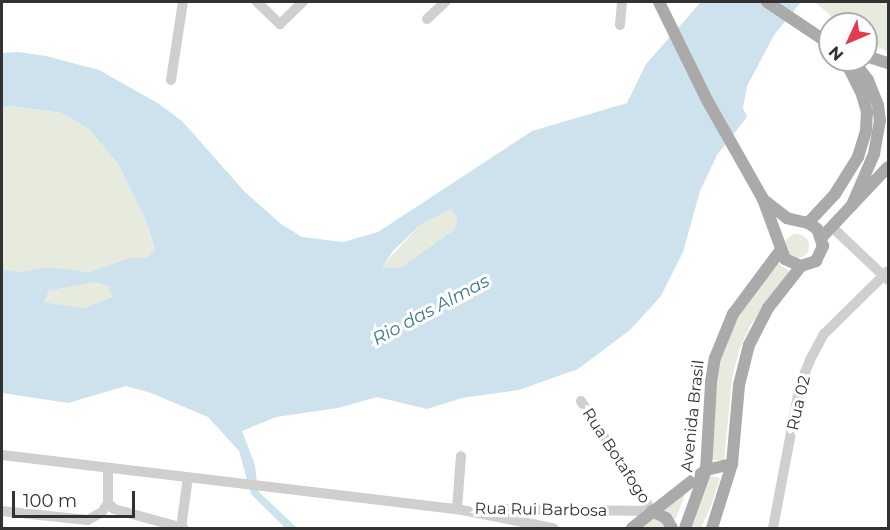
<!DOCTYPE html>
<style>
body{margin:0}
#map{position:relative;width:890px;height:530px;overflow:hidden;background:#fff;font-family:Montserrat,sans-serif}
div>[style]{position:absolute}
.green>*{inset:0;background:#e6ebde}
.round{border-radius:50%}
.water>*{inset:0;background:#cee2ed}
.minor>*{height:10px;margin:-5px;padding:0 5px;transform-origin:5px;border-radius:5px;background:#cfcfcf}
.major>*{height:12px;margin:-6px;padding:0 6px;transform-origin:6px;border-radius:6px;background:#aaa}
span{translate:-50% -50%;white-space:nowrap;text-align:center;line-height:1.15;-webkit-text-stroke:6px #fff;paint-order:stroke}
.street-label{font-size:16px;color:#323232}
.water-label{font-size:18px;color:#407893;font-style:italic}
.frame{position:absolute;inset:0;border:3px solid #323232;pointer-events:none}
.north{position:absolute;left:818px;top:12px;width:60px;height:60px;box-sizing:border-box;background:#fff;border:2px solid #adadad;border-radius:50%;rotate:226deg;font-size:16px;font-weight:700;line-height:24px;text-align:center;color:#323232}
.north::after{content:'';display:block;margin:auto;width:21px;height:27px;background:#e23b50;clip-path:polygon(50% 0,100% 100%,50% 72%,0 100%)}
.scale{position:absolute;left:12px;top:491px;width:123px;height:27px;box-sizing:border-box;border:3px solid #323232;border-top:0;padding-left:8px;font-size:18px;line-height:21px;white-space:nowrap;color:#323232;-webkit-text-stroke:4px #fff;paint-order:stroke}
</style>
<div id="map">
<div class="green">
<div style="clip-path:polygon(815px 2px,888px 2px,888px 52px,866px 41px,866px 24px,840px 24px)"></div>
<div style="clip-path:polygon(9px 106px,62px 113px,89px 129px,118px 164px,146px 221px,155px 251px,147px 258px,129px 258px,89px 272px,49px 267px,19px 272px,2px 269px,2px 108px)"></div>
<div style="clip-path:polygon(451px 209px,457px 217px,455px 229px,400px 268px,381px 267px,420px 225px)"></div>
<div class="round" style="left:785px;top:234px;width:24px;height:24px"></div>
<div style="clip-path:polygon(778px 263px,790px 272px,750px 326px,739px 351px,732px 379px,724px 461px,709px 459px,719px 357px,740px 312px)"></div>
<div style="clip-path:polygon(94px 282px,108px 286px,112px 297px,84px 308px,42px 302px,49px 291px)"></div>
<div style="clip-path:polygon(707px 475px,720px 478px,711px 506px,701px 528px,688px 528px)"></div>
<div style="clip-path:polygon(686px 487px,684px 498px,673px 525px,657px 510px)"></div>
<div style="clip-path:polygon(656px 515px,668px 528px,634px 528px)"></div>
</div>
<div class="water">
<div style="clip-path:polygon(evenodd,701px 2px,801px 2px,774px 35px,747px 86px,743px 108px,747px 117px,717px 155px,700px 191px,683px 252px,661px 296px,630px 330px,578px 369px,519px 390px,462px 398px,427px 409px,377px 397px,338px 408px,276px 417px,242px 431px,255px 465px,258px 491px,297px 528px,285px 528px,251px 494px,239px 451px,208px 417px,151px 393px,126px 386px,68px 403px,2px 393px,2px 269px,19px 272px,49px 267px,89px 272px,129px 258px,147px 258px,155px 250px,146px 221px,118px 164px,89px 129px,62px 113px,10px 106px,2px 108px,2px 53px,18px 52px,46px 56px,99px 70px,159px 104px,182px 121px,245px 192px,281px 224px,302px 237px,343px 242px,378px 232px,532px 131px,627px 103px,646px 64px,701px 2px,451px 209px,457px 217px,455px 229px,400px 268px,382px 267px,393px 251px,420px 225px,451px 209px,701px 2px,94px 282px,108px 286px,112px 297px,84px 308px,43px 302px,49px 291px,94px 282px)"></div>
</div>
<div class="minor">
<div style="left:257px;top:2px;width:32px;rotate:44deg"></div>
<div style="left:280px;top:24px;width:32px;rotate:-44deg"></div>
<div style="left:427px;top:19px;width:25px;rotate:-43deg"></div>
<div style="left:620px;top:25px;width:23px;rotate:-85deg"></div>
<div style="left:171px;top:80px;width:79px;rotate:-81.3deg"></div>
<div style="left:832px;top:227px;width:77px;rotate:43.4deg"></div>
<div style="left:581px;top:401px;width:131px;rotate:57.2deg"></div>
<div style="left:2px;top:455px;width:458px;rotate:6.8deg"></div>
<div style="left:457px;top:509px;width:98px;rotate:11.2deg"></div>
<div style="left:108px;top:469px;width:34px;rotate:90deg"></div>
<div style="left:108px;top:503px;width:8px;rotate:45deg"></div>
<div style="left:114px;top:509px;width:72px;rotate:15.4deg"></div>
<div style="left:457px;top:509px;width:53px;rotate:-85.7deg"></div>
<div style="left:481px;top:509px;width:171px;rotate:0.7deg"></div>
<div style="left:2px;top:511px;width:86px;rotate:6deg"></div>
<div style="left:88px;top:520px;width:16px;rotate:-30deg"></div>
<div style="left:102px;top:512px;width:11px;rotate:-56deg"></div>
<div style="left:181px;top:528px;width:51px;rotate:-82.2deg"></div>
<div style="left:773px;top:528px;width:146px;rotate:-79.3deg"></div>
<div style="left:800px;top:385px;width:27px;rotate:-68deg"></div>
<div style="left:810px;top:360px;width:30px;rotate:-62deg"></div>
<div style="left:824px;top:334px;width:90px;rotate:-44.5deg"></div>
</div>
<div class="major">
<div style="left:659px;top:2px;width:109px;rotate:63.9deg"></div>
<div style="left:707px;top:100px;width:114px;rotate:60.5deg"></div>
<div style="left:763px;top:199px;width:64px;rotate:69.9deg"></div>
<div style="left:785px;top:259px;width:17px;rotate:24deg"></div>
<div style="left:801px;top:266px;width:16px;rotate:-18deg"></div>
<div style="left:816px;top:261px;width:17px;rotate:-65deg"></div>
<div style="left:823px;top:246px;width:18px;rotate:-109deg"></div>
<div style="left:817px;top:229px;width:11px;rotate:-146deg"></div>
<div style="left:808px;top:223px;width:22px;rotate:-167deg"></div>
<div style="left:787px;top:218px;width:31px;rotate:-142deg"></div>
<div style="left:767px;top:2px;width:76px;rotate:33.7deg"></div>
<div style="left:866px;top:56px;width:23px;rotate:18deg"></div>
<div style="left:852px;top:205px;width:56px;rotate:-66.7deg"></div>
<div style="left:874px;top:154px;width:34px;rotate:-80deg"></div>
<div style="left:880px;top:121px;width:16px;rotate:-97deg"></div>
<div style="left:878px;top:105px;width:27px;rotate:-112deg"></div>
<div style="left:868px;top:80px;width:25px;rotate:-127deg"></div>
<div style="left:808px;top:223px;width:40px;rotate:-47deg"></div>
<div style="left:835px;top:194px;width:44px;rotate:-58.1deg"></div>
<div style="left:858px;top:157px;width:28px;rotate:-73deg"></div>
<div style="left:866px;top:130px;width:18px;rotate:-87deg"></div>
<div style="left:867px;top:112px;width:19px;rotate:-106deg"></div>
<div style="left:862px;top:94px;width:38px;rotate:-117deg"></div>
<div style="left:822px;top:237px;width:96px;rotate:-46.7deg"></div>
<div style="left:652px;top:511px;width:16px;rotate:27deg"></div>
<div style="left:666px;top:518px;width:12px;rotate:59deg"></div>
<div style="left:632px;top:528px;width:94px;rotate:-38.1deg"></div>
<div style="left:706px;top:470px;width:27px;rotate:-13deg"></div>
<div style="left:685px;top:528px;width:62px;rotate:-70.1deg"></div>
<div style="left:706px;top:470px;width:88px;rotate:-86.7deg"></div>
<div style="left:711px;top:382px;width:24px;rotate:-81deg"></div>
<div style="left:715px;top:358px;width:48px;rotate:-67.8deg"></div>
<div style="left:733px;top:314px;width:79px;rotate:-53.3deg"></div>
<div style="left:712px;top:528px;width:67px;rotate:-72.6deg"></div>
<div style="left:732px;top:464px;width:79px;rotate:-84.9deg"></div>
<div style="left:739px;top:385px;width:41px;rotate:-76deg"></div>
<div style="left:749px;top:345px;width:42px;rotate:-62.8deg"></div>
<div style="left:768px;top:308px;width:53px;rotate:-51.8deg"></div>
</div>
<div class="street-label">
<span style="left:799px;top:403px;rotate:-77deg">Rua 02</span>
<span style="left:693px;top:416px;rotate:-84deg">Avenida Brasil</span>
<span style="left:616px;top:456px;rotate:57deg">Rua Botafogo</span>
<span style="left:541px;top:510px;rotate:1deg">Rua Rui Barbosa</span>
</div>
<div class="water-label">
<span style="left:431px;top:310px;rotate:-28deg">Rio das Almas</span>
</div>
<div class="frame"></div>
<div class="north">N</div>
<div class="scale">100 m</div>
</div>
